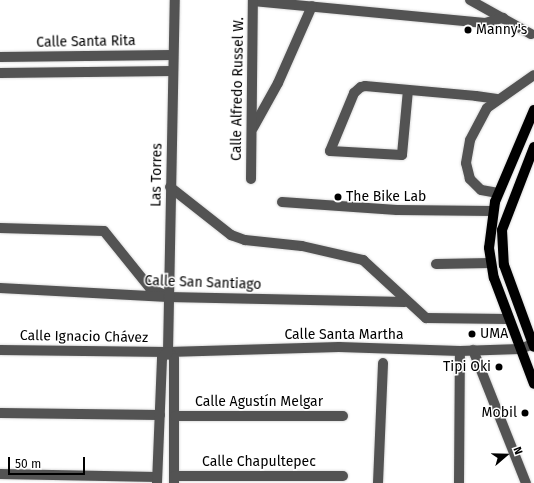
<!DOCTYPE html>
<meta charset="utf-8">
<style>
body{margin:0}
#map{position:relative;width:534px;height:483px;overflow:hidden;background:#fff;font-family:"Fira Sans",sans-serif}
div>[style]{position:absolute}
.roads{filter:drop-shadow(0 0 1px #dbdbdb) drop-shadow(0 0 1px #dbdbdb)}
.minor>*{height:10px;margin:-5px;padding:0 5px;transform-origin:5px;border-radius:5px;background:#535353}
.major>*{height:10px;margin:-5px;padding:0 5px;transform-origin:5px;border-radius:5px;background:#000}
.dots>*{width:11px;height:11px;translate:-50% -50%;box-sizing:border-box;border:2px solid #fff;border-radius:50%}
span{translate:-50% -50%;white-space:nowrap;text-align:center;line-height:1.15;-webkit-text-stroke:3px #fff;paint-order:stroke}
.poi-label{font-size:14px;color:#000}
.left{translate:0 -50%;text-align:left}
.right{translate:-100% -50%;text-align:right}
.street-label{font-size:14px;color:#000}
.north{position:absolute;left:486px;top:435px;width:40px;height:40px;-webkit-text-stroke:3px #fff;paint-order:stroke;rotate:70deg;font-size:11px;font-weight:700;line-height:16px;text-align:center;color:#000}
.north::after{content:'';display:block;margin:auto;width:14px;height:18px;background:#000;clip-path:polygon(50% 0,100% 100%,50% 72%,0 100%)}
.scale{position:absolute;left:8px;top:457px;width:77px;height:18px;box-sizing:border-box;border:2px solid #000;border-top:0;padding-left:5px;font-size:12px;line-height:14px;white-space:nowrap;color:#000;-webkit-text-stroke:3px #fff;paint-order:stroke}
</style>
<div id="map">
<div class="roads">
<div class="minor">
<div style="left:470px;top:0;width:70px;rotate:29.1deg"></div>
<div style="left:253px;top:1px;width:233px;rotate:5.4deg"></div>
<div style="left:485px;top:23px;width:19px;rotate:-16deg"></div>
<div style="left:0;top:57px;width:173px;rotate:-0.7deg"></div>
<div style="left:0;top:73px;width:173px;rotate:-0.7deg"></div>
<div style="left:408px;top:90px;width:65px;rotate:95.3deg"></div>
<div style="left:402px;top:155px;width:72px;rotate:-176.8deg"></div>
<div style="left:330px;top:151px;width:63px;rotate:-67.5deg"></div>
<div style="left:354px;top:93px;width:9px;rotate:-41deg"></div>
<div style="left:361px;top:87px;width:4px;rotate:-14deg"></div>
<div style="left:365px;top:86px;width:111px;rotate:5.1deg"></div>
<div style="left:476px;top:96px;width:21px;rotate:8deg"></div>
<div style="left:253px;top:128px;width:51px;rotate:-60.9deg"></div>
<div style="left:278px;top:83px;width:84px;rotate:-66.2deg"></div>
<div style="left:251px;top:179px;width:179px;rotate:-89.4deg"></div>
<div style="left:170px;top:187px;width:78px;rotate:38.2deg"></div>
<div style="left:231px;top:235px;width:15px;rotate:20deg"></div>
<div style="left:245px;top:240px;width:57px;rotate:6deg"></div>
<div style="left:302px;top:246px;width:63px;rotate:12.9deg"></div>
<div style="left:363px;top:260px;width:86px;rotate:42.6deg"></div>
<div style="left:426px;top:318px;width:82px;rotate:0.7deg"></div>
<div style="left:498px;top:193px;width:17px;rotate:-170deg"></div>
<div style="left:481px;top:190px;width:16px;rotate:-135deg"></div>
<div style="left:470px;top:179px;width:16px;rotate:-104deg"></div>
<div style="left:466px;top:163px;width:23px;rotate:-80deg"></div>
<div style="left:470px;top:140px;width:36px;rotate:-62deg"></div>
<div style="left:487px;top:108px;width:57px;rotate:-35.1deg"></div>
<div style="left:282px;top:202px;width:115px;rotate:4deg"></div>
<div style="left:397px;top:210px;width:96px;rotate:0.6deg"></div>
<div style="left:0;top:228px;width:104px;rotate:1.7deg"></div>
<div style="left:104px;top:231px;width:73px;rotate:51.1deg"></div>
<div style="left:150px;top:288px;width:14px;rotate:25deg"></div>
<div style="left:436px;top:264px;width:55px;rotate:-1deg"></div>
<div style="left:0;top:288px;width:168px;rotate:3.1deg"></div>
<div style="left:168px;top:297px;width:237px;rotate:1.2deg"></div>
<div style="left:0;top:350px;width:168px;rotate:0.7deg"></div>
<div style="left:168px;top:352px;width:171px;rotate:-1.7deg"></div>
<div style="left:339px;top:347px;width:121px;rotate:1.9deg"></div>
<div style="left:460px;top:351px;width:60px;rotate:-1.9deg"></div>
<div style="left:520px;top:349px;width:14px;rotate:-21deg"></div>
<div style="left:473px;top:350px;width:143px;rotate:68.3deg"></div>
<div style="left:168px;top:352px;width:352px;rotate:-88.9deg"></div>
<div style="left:168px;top:352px;width:8px;rotate:45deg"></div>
<div style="left:174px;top:358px;width:125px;rotate:90deg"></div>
<div style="left:0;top:413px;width:160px;rotate:0.7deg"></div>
<div style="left:175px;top:416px;width:168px"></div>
<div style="left:0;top:474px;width:157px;rotate:1.1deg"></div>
<div style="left:174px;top:476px;width:169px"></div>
<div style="left:157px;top:483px;width:125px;rotate:-87.7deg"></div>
<div style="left:162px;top:358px;width:8px;rotate:-45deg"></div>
<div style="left:378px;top:483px;width:120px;rotate:-87.6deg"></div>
<div style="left:459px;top:483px;width:132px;rotate:-89.6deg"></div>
</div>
<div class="major">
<div style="left:534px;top:110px;width:100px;rotate:113deg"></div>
<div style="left:495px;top:202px;width:46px;rotate:97.4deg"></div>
<div style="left:489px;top:248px;width:30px;rotate:81deg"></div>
<div style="left:494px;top:278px;width:113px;rotate:69.3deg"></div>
<div style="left:534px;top:147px;width:89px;rotate:111.1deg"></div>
<div style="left:502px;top:230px;width:35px;rotate:87deg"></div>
<div style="left:504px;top:265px;width:87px;rotate:69.9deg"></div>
</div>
</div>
<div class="dots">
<div style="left:468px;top:30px;background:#000"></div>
<div style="left:338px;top:197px;background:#000"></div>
<div style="left:472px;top:334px;background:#000"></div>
<div style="left:499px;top:367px;background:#000"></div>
<div style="left:525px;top:413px;background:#000"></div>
</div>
<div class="poi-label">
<span class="left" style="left:476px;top:30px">Manny's</span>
<span class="left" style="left:346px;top:197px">The Bike Lab</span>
<span class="left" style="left:480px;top:334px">UMA</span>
<span class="right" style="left:491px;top:367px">Tipi Oki</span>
<span class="right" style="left:517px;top:413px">Mobil</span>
</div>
<div class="street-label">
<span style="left:86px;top:42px;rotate:-1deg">Calle Santa Rita</span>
<span style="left:238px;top:89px;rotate:-89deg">Calle Alfredo Russel W.</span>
<span style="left:157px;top:175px;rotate:-89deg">Las Torres</span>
<span style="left:203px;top:283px;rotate:2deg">Calle San Santiago</span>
<span style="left:344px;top:335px">Calle Santa Martha</span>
<span style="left:84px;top:337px;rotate:1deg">Calle Ignacio Chávez</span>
<span style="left:259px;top:402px">Calle Agustín Melgar</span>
<span style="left:259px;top:462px">Calle Chapultepec</span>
</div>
<div class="north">N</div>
<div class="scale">50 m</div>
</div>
